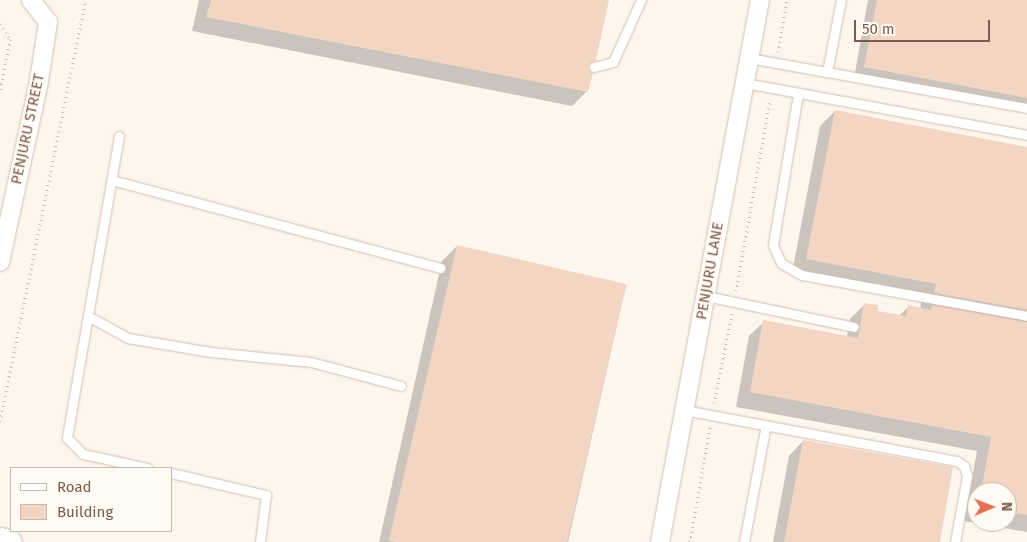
<!DOCTYPE html>
<style>
body{margin:0}
#map{position:relative;width:1027px;height:542px;overflow:hidden;background:#fdf6ec;font-family:"Fira Sans",sans-serif}
div>[style]{position:absolute}
.shadow>*{inset:0;background:#0003}
.building>*{inset:0;background:#f3d5c3;transform-origin:0 0}
.path>*{height:3px;margin-top:-1.5px;transform-origin:0;background:repeating-linear-gradient(90deg,#d9b8a5 0 1px,transparent 0 5px)}
.roads{filter:drop-shadow(0 0 1px #d1beb0) drop-shadow(0 0 1px #d1beb0)}
.service>*{height:9px;margin:-4.5px;padding:0 4.5px;transform-origin:4.5px;border-radius:4.5px;background:#fff}
.minor>*{height:18px;margin:-9px;padding:0 9px;transform-origin:9px;border-radius:9px;background:#fff}
.secondary>*{height:25px;margin:-12.5px;padding:0 12.5px;transform-origin:12.5px;border-radius:12.5px;background:#fff}
span{translate:-50% -50%;white-space:nowrap;text-align:center;line-height:1.15;-webkit-text-stroke:4.5px #fffaf3;paint-order:stroke}
.street-label{font-size:15px;color:#7a5c4d}
.legend{position:absolute;left:10px;top:467px;width:162px;height:65px;box-sizing:border-box;background:#fffaf3;border:1px solid #cabbb1;margin:0;padding:6px 9px;list-style:none;font-size:15px;color:#7a5c4d}
.legend li{display:flex;align-items:center;gap:10px;height:25px}
.legend b{width:25px;border:1px solid #cabbb1}
.north{position:absolute;left:967px;top:482px;width:50px;height:50px;box-sizing:border-box;background:#fffaf3;border:1px solid #cabbb1;border-radius:50%;rotate:89deg;font-size:14px;font-weight:700;line-height:20px;text-align:center;color:#7a5c4d}
.north::after{content:'';display:block;margin:auto;width:18px;height:22px;background:#e76f51;clip-path:polygon(50% 0,100% 100%,50% 72%,0 100%)}
.scale{position:absolute;left:854px;top:20px;width:136px;height:22px;box-sizing:border-box;border:2px solid #7a5c4d;border-top:0;padding-left:6px;font-size:15px;line-height:18px;white-space:nowrap;color:#7a5c4d;-webkit-text-stroke:4px #fffaf3;paint-order:stroke}
</style>
<div id="map">
<div class="shadow">
<div style="clip-path:polygon(199px 0,607px 0,595px 59px,587px 67px,587px 91px,572px 106px,192px 31px)"></div>
<div style="clip-path:polygon(868px 0,1027px 0,1027px 112px,854px 78px)"></div>
<div style="clip-path:polygon(evenodd,835px 111px,1027px 148px,1027px 532px,964px 521px,977px 451px,736px 407px,749px 336px,764px 322px,847px 337px,850px 319px,865px 304px,876px 312px,899px 316px,908px 307px,920px 309px,922px 298px,792px 273px,820px 126px,835px 111px,977px 492px,1007px 492px,1007px 522px,977px 522px,977px 492px)"></div>
<div style="clip-path:polygon(457px 246px,626px 285px,568px 542px,379px 542px,442px 261px)"></div>
<div style="clip-path:polygon(803px 441px,939px 542px,773px 542px,789px 456px)"></div>
</div>
<div class="building">
<div style="clip-path:polygon(211px 0,609px 0,596px 60px,588px 66px,593px 73px,588px 92px,206px 17px)"></div>
<div style="clip-path:polygon(877px 0,1027px 0,1027px 98px,864px 67px)"></div>
<div style="clip-path:polygon(835px 110px,1027px 147px,1027px 310px,934px 293px,936px 284px,806px 259px)"></div>
<div style="left:457px;top:245px;width:174px;height:303px;rotate:13deg"></div>
<div style="clip-path:polygon(864px 303px,878px 305px,878px 311px,906px 316px,908px 305px,931px 310px,932px 305px,1027px 322px,1027px 515px,1007px 512px,1007px 492px,981px 492px,991px 437px,750px 392px,763px 320px,858px 338px)"></div>
<div style="clip-path:polygon(803px 440px,953px 467px,940px 542px,784px 542px)"></div>
</div>
<div class="path">
<div style="left:0;top:24px;width:18px;rotate:56deg"></div>
<div style="left:10px;top:39px;width:53px;rotate:100.9deg"></div>
<div style="left:778px;top:52px;width:53px;rotate:-80.2deg"></div>
<div style="left:736px;top:291px;width:194px;rotate:-79.9deg"></div>
<div style="left:714px;top:403px;width:91px;rotate:-78.6deg"></div>
<div style="left:0;top:421px;width:430px;rotate:-78.5deg"></div>
<div style="left:690px;top:542px;width:117px;rotate:-80.1deg"></div>
</div>
<div class="roads">
<div class="service">
<div style="left:749px;top:58px;width:282px;rotate:10.2deg"></div>
<div style="left:594px;top:67px;width:20px;rotate:-15deg"></div>
<div style="left:613px;top:62px;width:68px;rotate:-65.7deg"></div>
<div style="left:827px;top:72px;width:73px;rotate:-79deg"></div>
<div style="left:745px;top:83px;width:287px;rotate:10.4deg"></div>
<div style="left:798px;top:94px;width:153px;rotate:99.4deg"></div>
<div style="left:773px;top:245px;width:20px;rotate:66deg"></div>
<div style="left:781px;top:263px;width:24px;rotate:30deg"></div>
<div style="left:802px;top:275px;width:229px;rotate:10.3deg"></div>
<div style="left:119px;top:136px;width:306px;rotate:99.8deg"></div>
<div style="left:67px;top:438px;width:23px;rotate:45deg"></div>
<div style="left:83px;top:454px;width:66px;rotate:12.2deg"></div>
<div style="left:112px;top:180px;width:340px;rotate:15deg"></div>
<div style="left:706px;top:296px;width:151px;rotate:11.8deg"></div>
<div style="left:88px;top:316px;width:46px;rotate:28.8deg"></div>
<div style="left:128px;top:338px;width:84px;rotate:9.6deg"></div>
<div style="left:211px;top:352px;width:100px;rotate:5.7deg"></div>
<div style="left:311px;top:362px;width:93px;rotate:14.9deg"></div>
<div style="left:684px;top:410px;width:278px;rotate:10.6deg"></div>
<div style="left:957px;top:461px;width:9px;rotate:36deg"></div>
<div style="left:964px;top:466px;width:10px;rotate:73deg"></div>
<div style="left:967px;top:476px;width:67px;rotate:100.3deg"></div>
<div style="left:171px;top:473px;width:98px;rotate:13deg"></div>
<div style="left:266px;top:495px;width:47px;rotate:97.3deg"></div>
<div style="left:744px;top:542px;width:119px;rotate:-79.4deg"></div>
</div>
<div class="minor">
<div style="left:0;top:262px;width:185px;rotate:-77.8deg"></div>
<div style="left:39px;top:81px;width:60px;rotate:-81.3deg"></div>
<div style="left:48px;top:22px;width:28px;rotate:-128deg"></div>
<div style="left:660px;top:542px;width:551px;rotate:-79.55deg"></div>
</div>
<div class="secondary">
<div style="left:0;top:540px;width:9px;rotate:13deg"></div>
</div>
</div>
<div class="street-label">
<span style="left:28px;top:129px;rotate:-78deg">PENJURU STREET</span>
<span style="left:710px;top:271px;rotate:-80deg">PENJURU LANE</span>
</div>
<ul class="legend">
<li><b style="height:6px;background:#fff"></b>Road</li>
<li><b style="height:14px;background:#f3d5c3"></b>Building</li>
</ul>
<div class="north">N</div>
<div class="scale">50 m</div>
</div>
